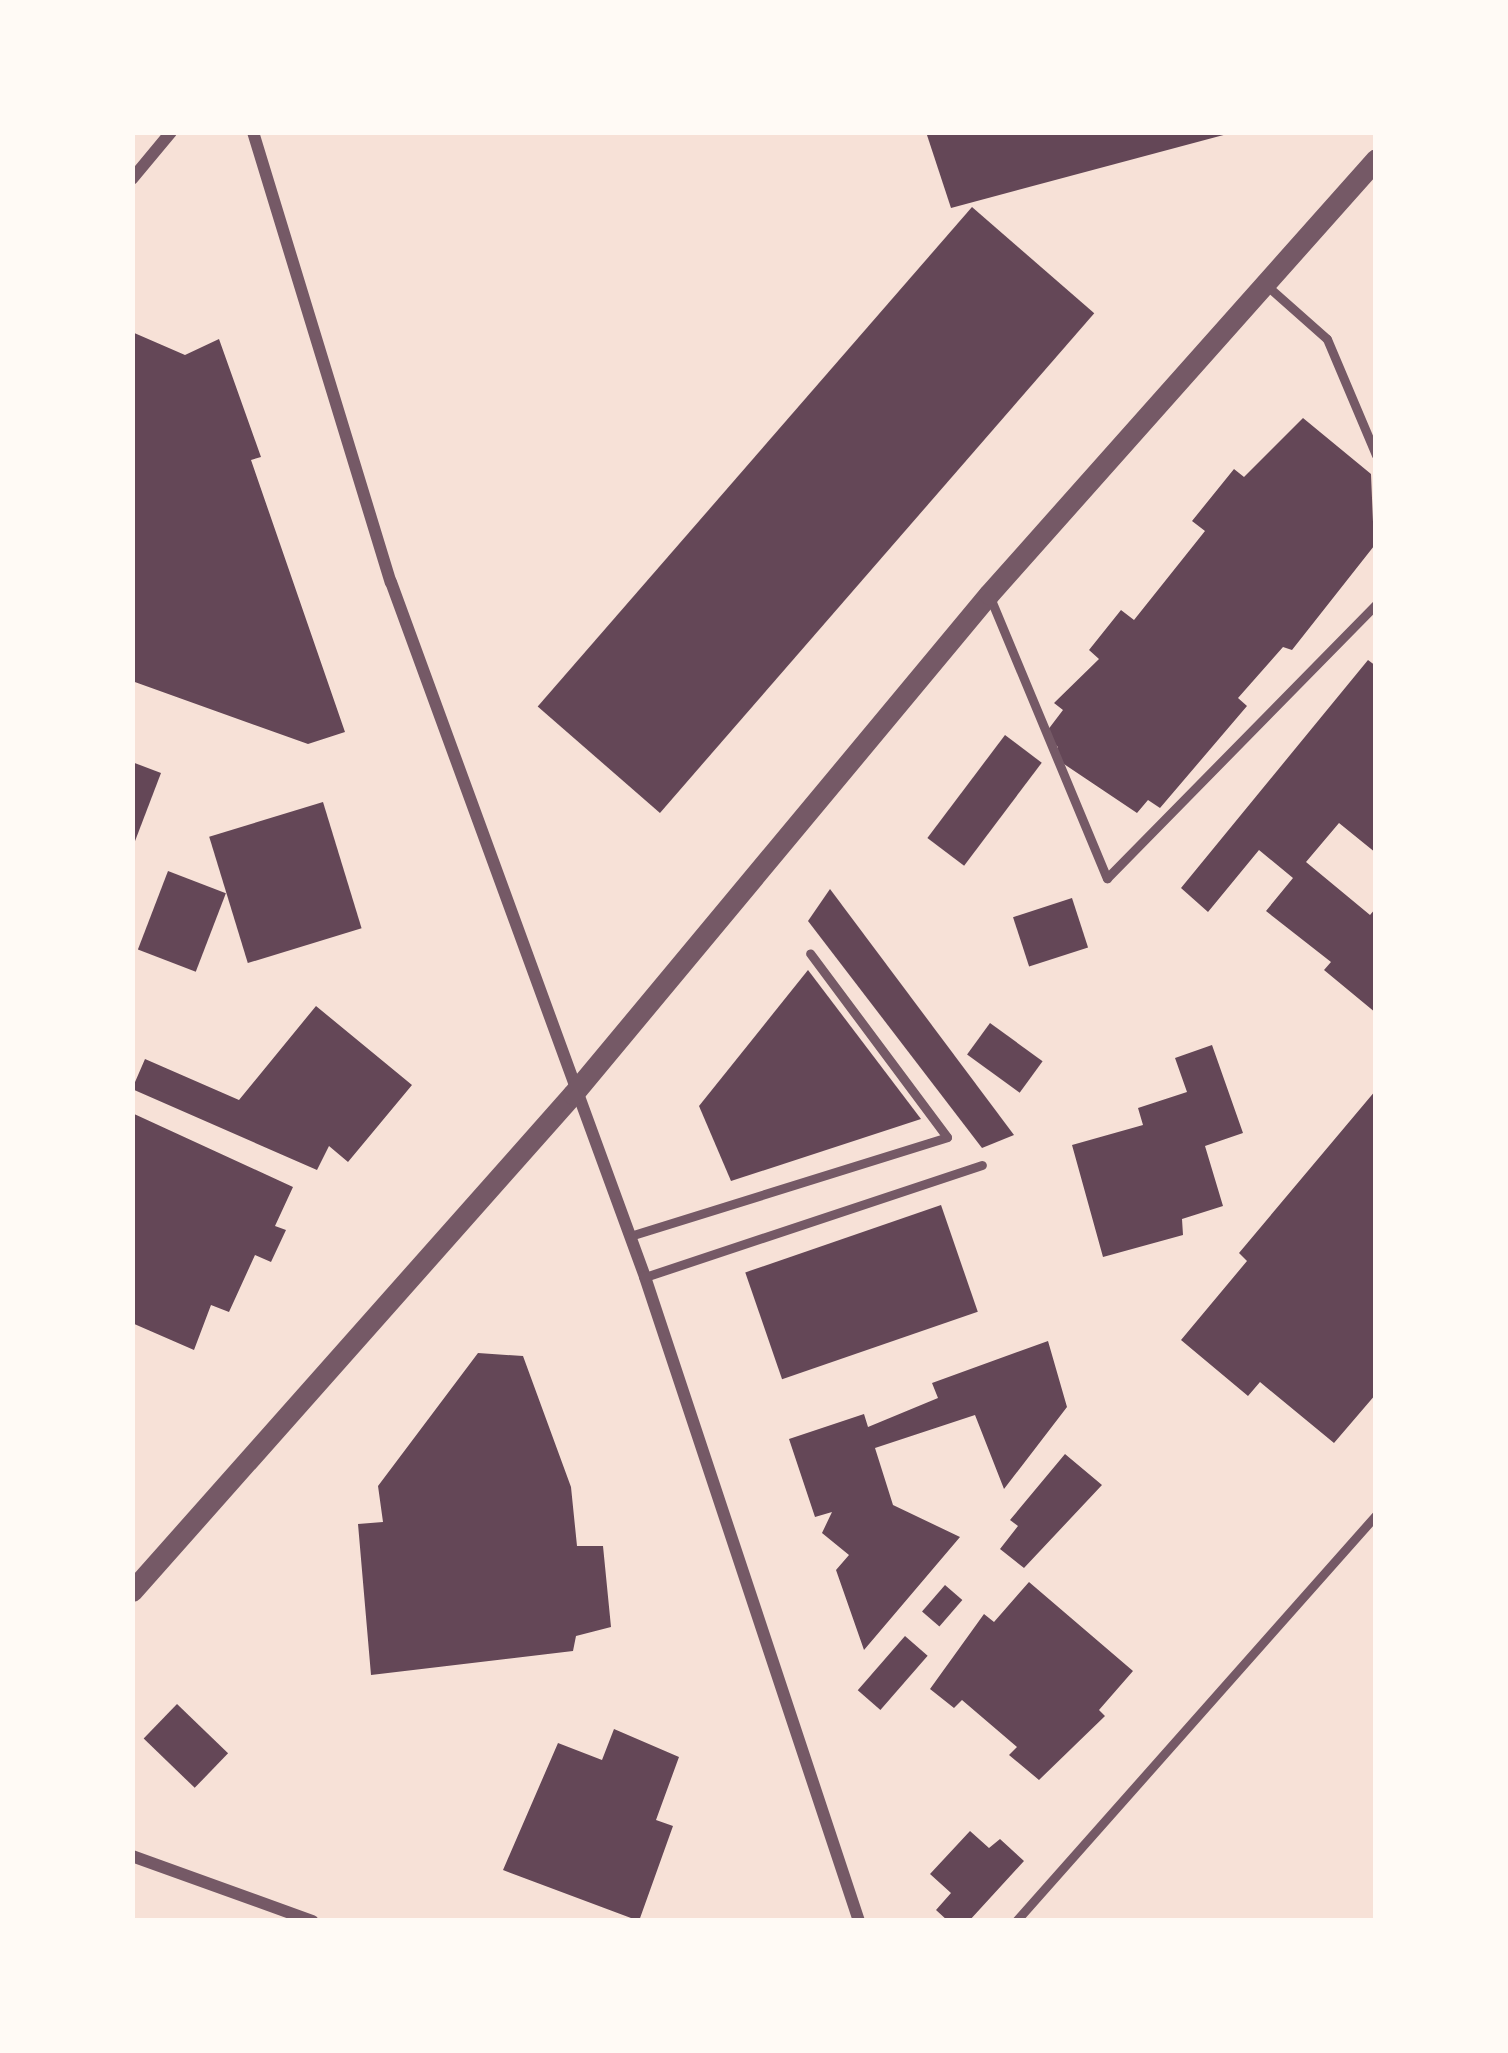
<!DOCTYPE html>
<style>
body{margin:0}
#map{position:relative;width:1508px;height:2053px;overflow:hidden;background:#f7e1d7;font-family:"Varela Round",sans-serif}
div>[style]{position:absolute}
.building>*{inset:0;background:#644757;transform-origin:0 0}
.service>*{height:9px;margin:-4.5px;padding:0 4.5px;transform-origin:4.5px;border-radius:4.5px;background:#755966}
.minor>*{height:12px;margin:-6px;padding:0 6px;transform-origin:6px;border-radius:6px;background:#755966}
.tertiary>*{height:21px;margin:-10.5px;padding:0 10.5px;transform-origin:10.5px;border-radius:10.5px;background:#755966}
span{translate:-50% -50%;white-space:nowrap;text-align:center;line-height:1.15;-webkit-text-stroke:9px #fffaf5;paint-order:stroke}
.frame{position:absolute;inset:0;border:135px solid #fffaf5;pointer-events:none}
</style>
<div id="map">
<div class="building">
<div style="clip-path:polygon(926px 132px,1231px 132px,1231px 133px,951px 208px)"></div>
<div style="left:972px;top:207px;width:162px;height:662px;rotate:41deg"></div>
<div style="clip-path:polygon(132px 332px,185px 355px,219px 339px,261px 457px,251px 460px,345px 732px,308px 744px,132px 681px)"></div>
<div style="clip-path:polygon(1303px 418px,1371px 474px,1374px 546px,1292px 650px,1283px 647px,1238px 698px,1247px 706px,1160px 808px,1148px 800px,1137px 813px,1052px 756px,1058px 747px,1044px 735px,1063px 710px,1054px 703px,1099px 659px,1089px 650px,1121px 610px,1134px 620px,1205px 531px,1192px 521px,1234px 469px,1244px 477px)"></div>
<div style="clip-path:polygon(1368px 660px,1376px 666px,1376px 853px,1339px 823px,1306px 862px,1370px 915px,1376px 908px,1376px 1013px,1324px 970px,1331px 962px,1266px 911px,1293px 878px,1259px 850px,1208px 912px,1181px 888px)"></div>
<div style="left:1005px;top:735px;width:46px;height:129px;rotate:37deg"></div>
<div style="clip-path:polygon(132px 762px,161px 773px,132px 849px)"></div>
<div style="left:323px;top:802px;width:132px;height:119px;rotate:73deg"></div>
<div style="left:168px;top:871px;width:62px;height:84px;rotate:21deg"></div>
<div style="clip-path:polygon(830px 889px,1014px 1135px,982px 1148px,808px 921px)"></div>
<div style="left:1072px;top:898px;width:52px;height:62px;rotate:72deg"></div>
<div style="clip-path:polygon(808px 970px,921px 1119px,731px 1181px,699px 1106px)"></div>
<div style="clip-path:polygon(316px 1006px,412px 1085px,348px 1162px,329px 1146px,317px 1170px,132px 1089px,145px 1059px,239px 1100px)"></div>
<div style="left:990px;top:1023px;width:65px;height:39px;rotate:36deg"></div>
<div style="clip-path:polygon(1212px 1045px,1243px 1133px,1205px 1146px,1223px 1206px,1182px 1219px,1183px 1235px,1103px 1257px,1072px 1145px,1143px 1125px,1138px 1108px,1187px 1092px,1175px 1058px)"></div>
<div style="clip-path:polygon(1376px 1090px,1376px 1394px,1334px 1443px,1260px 1382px,1248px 1396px,1181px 1340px,1247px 1261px,1239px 1253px)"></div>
<div style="clip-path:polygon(132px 1113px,293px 1187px,275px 1226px,286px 1230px,271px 1262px,255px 1255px,229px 1312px,211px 1305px,194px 1350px,132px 1323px)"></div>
<div style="left:941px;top:1205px;width:113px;height:207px;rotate:71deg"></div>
<div style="clip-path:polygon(1048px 1341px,1067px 1407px,1004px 1489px,975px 1415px,875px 1448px,893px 1505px,960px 1537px,864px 1650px,836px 1570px,849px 1555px,822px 1533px,832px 1512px,815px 1517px,789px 1439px,864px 1414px,868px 1427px,938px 1398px,932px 1383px)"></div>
<div style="clip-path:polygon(478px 1353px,523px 1356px,571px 1487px,577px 1546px,603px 1546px,611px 1627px,576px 1636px,573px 1651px,371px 1675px,358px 1524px,383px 1522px,378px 1486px)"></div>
<div style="clip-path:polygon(1065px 1454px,1102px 1485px,1024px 1568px,1000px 1549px,1018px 1526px,1010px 1520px)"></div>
<div style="clip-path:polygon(1029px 1582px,1133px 1671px,1099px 1710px,1105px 1716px,1039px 1780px,1009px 1755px,1017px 1747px,962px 1700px,954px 1708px,930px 1689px,984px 1614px,994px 1622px)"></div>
<div style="left:945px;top:1585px;width:23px;height:35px;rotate:41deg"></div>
<div style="left:905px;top:1636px;width:30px;height:72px;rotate:41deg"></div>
<div style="left:177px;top:1704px;width:71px;height:48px;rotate:44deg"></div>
<div style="clip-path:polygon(614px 1729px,679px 1757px,656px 1820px,673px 1826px,639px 1921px,503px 1870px,558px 1743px,602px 1760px)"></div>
<div style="clip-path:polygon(970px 1831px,989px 1848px,1000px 1839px,1024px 1861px,969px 1921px,948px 1921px,936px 1910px,951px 1893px,930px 1874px)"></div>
</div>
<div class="service">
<div style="left:1266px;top:285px;width:81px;rotate:41.5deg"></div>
<div style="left:1327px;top:339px;width:126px;rotate:67.1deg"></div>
<div style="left:989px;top:595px;width:307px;rotate:67.4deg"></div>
<div style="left:1107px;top:878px;width:384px;rotate:-45.5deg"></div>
<div style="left:630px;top:1236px;width:332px;rotate:-17.3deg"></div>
<div style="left:947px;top:1137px;width:229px;rotate:-126.7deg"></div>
<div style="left:645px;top:1277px;width:355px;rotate:-18.4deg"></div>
<div style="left:1016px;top:1921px;width:543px;rotate:-48.44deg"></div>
</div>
<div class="minor">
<div style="left:253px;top:132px;width:471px;rotate:73deg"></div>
<div style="left:391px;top:582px;width:740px;rotate:69.92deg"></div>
<div style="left:645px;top:1277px;width:679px;rotate:71.62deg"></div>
<div style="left:132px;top:179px;width:61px;rotate:-50.3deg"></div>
<div style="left:132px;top:1856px;width:192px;rotate:19.8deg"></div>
</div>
<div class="tertiary">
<div style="left:132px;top:1591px;width:664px;rotate:-48.42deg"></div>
<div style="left:573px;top:1094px;width:650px;rotate:-50.24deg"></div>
<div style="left:989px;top:594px;width:582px;rotate:-48.34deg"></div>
</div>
<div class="frame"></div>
</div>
